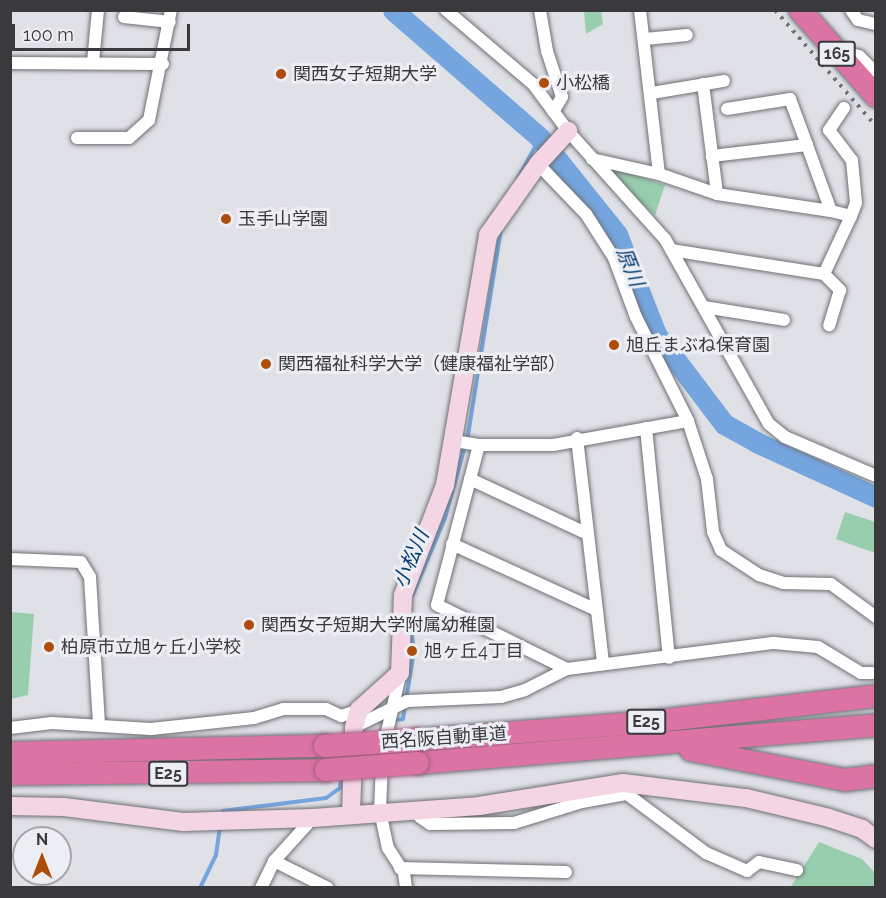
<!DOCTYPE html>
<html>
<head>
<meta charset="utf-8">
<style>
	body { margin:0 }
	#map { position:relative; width:886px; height:898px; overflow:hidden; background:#e0e1e7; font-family:Raleway,"Noto Sans JP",sans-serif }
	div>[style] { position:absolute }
	.green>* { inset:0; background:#98cead }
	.stream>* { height:4px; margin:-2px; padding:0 2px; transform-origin:2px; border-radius:2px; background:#74a5de }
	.river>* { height:21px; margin:-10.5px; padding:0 10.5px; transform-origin:10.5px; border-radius:10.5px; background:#74a5de }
	.roads { filter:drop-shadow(0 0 2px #6f7075) drop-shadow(0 0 2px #6f7075) }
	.street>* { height:12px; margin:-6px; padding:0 6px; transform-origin:6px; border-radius:6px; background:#fff }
	.secondary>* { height:18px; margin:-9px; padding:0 9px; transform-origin:9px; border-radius:9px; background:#f4d5e4 }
	.highway>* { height:22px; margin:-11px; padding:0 11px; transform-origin:11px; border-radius:11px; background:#dc73a5 }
	.rail>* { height:4px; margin-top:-2px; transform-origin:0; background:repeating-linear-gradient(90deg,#717276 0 3px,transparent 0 9px) }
	.bridges { filter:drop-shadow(0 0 2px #a35f81) drop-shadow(0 0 2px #a35f81) }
	.highway-bridge>* { height:22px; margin:-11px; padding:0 11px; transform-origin:11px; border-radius:11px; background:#dc73a5 }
	.dots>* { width:16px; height:16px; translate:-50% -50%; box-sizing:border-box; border:3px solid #edeef4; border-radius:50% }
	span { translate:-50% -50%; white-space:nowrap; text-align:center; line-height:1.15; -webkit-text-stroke:6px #edeef4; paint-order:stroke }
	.shield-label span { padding:2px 4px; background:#edeef4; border:2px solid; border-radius:4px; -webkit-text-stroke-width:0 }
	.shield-label { font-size:16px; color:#3a3a3d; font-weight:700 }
	.poi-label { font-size:18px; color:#3a3a3d }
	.left { translate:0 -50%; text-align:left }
	.street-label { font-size:18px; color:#3a3a3d }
	.water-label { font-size:20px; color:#043a6d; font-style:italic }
	.frame { position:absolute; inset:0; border:12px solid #3a3a3d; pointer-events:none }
	.north { position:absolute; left:12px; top:826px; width:60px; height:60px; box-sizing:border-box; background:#edeef4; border:2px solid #a5a6ab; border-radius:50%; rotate:0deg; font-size:16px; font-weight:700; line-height:24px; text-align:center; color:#3a3a3d }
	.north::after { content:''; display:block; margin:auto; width:21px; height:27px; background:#ae4c0b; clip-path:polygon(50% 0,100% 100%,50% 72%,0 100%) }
	.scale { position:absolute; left:12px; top:24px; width:178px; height:27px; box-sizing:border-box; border:3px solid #3a3a3d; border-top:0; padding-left:8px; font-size:18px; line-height:21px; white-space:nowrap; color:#3a3a3d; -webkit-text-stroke:4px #edeef4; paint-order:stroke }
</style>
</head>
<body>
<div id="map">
	<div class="green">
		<i style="clip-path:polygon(584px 11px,601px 11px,603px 24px,586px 34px)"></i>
		<i style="clip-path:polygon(612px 168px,665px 185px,655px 215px,609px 173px)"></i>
		<i style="clip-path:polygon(845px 512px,875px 522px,875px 553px,836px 539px)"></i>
		<i style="clip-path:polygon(11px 612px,34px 614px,28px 695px,11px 699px)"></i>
		<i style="clip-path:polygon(819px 842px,862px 859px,875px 873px,875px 887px,790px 888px)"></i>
	</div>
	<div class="stream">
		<i style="left:517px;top:180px;width:48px;rotate:-61.3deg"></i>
		<i style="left:413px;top:594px;width:82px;rotate:-67.2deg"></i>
		<i style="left:445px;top:518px;width:86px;rotate:-74.5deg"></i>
		<i style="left:468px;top:435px;width:208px;rotate:-80.9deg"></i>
		<i style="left:377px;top:721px;width:26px;rotate:-4deg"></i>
		<i style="left:403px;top:719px;width:70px;rotate:-80.9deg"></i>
		<i style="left:414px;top:650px;width:26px;rotate:-99deg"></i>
		<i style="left:222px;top:816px;width:5px;rotate:-79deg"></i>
		<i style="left:223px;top:811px;width:104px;rotate:-7.2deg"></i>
		<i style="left:326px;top:798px;width:17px;rotate:-36deg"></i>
		<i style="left:340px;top:788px;width:11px;rotate:-85deg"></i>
		<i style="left:200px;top:888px;width:37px;rotate:-64deg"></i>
		<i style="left:216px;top:855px;width:29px;rotate:-82deg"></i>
	</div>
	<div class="river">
		<i style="left:393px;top:10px;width:195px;rotate:41deg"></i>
		<i style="left:540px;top:138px;width:123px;rotate:51.3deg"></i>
		<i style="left:617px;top:234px;width:107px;rotate:68.7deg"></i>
		<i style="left:656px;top:334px;width:113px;rotate:52.9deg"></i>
		<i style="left:724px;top:424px;width:37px;rotate:29deg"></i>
		<i style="left:756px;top:442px;width:132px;rotate:24.6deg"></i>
	</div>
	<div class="roads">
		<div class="street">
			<i style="left:446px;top:10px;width:114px;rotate:40.4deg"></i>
			<i style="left:533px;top:84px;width:59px;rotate:53.3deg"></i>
			<i style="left:568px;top:131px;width:145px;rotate:48.1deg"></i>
			<i style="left:665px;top:239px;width:212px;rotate:60.7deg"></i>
			<i style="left:769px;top:424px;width:21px;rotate:39deg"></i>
			<i style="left:785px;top:437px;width:99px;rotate:23.2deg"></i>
			<i style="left:540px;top:10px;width:42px;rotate:80.3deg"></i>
			<i style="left:547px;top:51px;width:48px;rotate:71.9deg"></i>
			<i style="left:562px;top:97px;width:17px;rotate:121deg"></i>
			<i style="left:640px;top:10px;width:165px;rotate:83.4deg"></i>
			<i style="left:851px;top:10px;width:12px;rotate:55deg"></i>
			<i style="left:858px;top:20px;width:18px;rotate:13deg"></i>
			<i style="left:124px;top:17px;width:46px;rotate:6.2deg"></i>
			<i style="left:645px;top:39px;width:42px;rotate:-5.4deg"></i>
			<i style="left:840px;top:51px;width:20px;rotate:15deg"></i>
			<i style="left:859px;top:56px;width:24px;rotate:45deg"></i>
			<i style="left:93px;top:62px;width:52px;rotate:-84.5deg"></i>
			<i style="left:10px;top:63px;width:153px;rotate:0.4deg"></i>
			<i style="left:703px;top:84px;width:111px;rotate:82.7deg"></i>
			<i style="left:652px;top:93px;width:73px;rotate:-9.5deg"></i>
			<i style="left:844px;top:108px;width:27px;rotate:124deg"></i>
			<i style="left:829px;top:130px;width:38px;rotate:53deg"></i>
			<i style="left:852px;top:160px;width:43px;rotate:84.7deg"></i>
			<i style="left:856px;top:203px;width:14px;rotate:111deg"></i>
			<i style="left:727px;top:109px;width:64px;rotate:-9deg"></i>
			<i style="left:790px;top:99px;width:49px;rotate:69.7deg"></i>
			<i style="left:77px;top:138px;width:52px"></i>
			<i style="left:129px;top:138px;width:27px;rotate:-42deg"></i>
			<i style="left:149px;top:120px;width:112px;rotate:-78.7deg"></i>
			<i style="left:592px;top:159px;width:69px;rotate:12.6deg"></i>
			<i style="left:659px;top:174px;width:61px;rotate:19deg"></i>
			<i style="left:717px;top:194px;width:115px;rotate:8.5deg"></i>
			<i style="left:538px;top:164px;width:69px;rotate:46.2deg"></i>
			<i style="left:586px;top:214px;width:52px;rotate:57.5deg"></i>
			<i style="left:614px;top:258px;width:63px;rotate:69.6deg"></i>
			<i style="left:636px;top:317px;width:116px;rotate:63.4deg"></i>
			<i style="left:688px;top:421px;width:61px;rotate:71.9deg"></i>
			<i style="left:707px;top:479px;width:53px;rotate:83.5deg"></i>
			<i style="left:713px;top:532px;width:20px;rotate:66deg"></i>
			<i style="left:721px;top:550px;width:45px;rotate:33.3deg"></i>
			<i style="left:759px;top:575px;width:25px;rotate:18deg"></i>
			<i style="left:783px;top:583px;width:48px;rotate:1.2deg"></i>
			<i style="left:831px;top:584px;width:56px;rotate:36.3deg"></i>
			<i style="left:671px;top:250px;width:155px;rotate:8.9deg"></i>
			<i style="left:824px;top:274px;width:64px;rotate:-65deg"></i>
			<i style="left:851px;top:216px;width:21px;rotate:-166deg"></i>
			<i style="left:831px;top:211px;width:70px;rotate:-110deg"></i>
			<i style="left:807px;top:145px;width:96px;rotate:173.4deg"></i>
			<i style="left:824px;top:274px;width:23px;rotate:45deg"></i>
			<i style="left:840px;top:290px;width:37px;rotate:107deg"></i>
			<i style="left:704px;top:307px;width:81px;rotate:9.2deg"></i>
			<i style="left:646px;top:428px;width:231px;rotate:84.3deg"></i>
			<i style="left:577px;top:438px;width:227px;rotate:83.4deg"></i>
			<i style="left:454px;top:441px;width:25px;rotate:9deg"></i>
			<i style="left:479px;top:445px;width:74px"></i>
			<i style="left:553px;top:445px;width:137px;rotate:-10.1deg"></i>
			<i style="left:479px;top:445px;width:165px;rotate:104.7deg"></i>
			<i style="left:437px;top:605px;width:145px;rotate:26.2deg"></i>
			<i style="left:470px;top:479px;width:130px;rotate:25deg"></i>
			<i style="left:452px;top:544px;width:159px;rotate:24.5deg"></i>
			<i style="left:10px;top:559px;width:71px;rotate:2.4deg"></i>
			<i style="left:81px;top:562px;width:17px;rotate:59deg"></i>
			<i style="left:90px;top:577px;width:148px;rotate:86.5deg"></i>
			<i style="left:354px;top:727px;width:59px;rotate:-26.1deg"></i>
			<i style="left:407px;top:701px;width:94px;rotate:-2.4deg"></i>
			<i style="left:501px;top:697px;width:25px;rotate:-16deg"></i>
			<i style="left:525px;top:690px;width:47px;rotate:-26.6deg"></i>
			<i style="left:567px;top:669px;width:209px;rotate:-7.2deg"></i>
			<i style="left:774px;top:643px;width:44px;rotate:5.2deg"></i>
			<i style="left:818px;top:647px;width:50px;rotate:31.2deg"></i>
			<i style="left:861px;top:673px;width:15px"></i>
			<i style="left:10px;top:728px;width:42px;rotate:-6.8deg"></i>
			<i style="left:52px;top:723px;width:99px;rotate:3.5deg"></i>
			<i style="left:151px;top:729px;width:104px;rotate:-6.1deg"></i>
			<i style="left:254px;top:718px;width:30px;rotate:-17deg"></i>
			<i style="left:283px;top:709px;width:43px"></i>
			<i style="left:326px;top:709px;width:17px;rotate:25deg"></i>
			<i style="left:341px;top:716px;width:19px;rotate:-18deg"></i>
			<i style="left:384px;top:745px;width:72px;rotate:-77.1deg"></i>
			<i style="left:382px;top:762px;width:49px;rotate:92.3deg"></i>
			<i style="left:380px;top:811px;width:38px;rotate:78deg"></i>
			<i style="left:388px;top:848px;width:30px;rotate:57deg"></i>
			<i style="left:404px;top:873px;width:15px;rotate:82deg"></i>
			<i style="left:419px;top:808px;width:9px;rotate:84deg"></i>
			<i style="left:420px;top:817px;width:12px;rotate:35deg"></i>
			<i style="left:430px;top:824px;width:84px;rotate:-0.7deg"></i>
			<i style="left:514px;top:823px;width:71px;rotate:-17.2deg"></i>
			<i style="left:582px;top:802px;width:46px;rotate:-10.1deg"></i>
			<i style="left:627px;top:794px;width:99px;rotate:36.8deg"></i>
			<i style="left:706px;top:853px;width:45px;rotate:23.7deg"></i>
			<i style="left:747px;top:871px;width:15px;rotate:-37deg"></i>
			<i style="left:759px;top:862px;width:39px;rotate:12deg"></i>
			<i style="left:274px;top:861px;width:60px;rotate:26.6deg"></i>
			<i style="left:400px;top:868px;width:166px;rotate:1.4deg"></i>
			<i style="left:261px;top:888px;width:30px;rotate:-64deg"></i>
			<i style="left:274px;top:861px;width:58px;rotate:-47.8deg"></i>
		</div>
		<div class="secondary">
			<i style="left:10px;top:806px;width:54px;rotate:1.1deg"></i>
			<i style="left:64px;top:807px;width:120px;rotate:7.2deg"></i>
			<i style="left:183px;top:822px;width:130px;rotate:-1.8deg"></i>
			<i style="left:313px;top:818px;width:166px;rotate:-4.1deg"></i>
			<i style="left:479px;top:806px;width:146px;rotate:-9.1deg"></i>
			<i style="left:623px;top:783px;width:124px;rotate:7deg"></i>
			<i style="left:746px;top:798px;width:85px;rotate:13.5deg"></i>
			<i style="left:829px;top:818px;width:35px;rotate:18deg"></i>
			<i style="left:862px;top:829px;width:17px;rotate:36deg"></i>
			<i style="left:351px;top:814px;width:87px;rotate:-88deg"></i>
			<i style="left:354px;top:727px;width:18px;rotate:-74deg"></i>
			<i style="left:359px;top:710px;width:55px;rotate:-42.1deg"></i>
			<i style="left:400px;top:673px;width:78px;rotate:-87.8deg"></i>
			<i style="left:403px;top:595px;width:118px;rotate:-69.1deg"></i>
			<i style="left:445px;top:485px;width:254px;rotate:-80.2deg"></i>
			<i style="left:488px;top:235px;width:87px;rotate:-54.8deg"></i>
			<i style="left:538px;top:164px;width:45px;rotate:-47.7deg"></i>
		</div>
		<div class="highway">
			<i style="left:800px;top:10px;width:115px;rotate:48.5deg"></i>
			<i style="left:417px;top:740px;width:233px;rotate:-4.4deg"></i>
			<i style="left:649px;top:722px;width:228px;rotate:-6.5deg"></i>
			<i style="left:691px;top:750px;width:157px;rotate:11deg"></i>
			<i style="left:845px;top:780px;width:31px;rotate:-7deg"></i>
			<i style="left:10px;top:753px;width:315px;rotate:-1.3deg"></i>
			<i style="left:418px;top:763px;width:460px;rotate:-4.7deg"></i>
			<i style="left:10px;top:774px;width:316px;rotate:-0.7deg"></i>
		</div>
	</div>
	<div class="rail">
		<i style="left:775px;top:10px;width:154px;rotate:49deg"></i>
	</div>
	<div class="bridges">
		<div class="highway-bridge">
			<i style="left:325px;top:746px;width:92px;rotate:-3.7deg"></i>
			<i style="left:326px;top:770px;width:92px;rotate:-4.4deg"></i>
		</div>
	</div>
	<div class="dots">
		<i style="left:281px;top:74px;background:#ae4c0b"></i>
		<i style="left:544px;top:83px;background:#ae4c0b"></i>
		<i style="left:226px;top:219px;background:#ae4c0b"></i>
		<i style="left:614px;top:345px;background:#ae4c0b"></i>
		<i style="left:266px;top:364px;background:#ae4c0b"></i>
		<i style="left:249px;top:625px;background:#ae4c0b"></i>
		<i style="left:49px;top:647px;background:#ae4c0b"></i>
		<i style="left:412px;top:651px;background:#ae4c0b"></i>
	</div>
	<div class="shield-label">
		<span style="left:837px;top:54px">165</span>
		<span style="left:646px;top:722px">E25</span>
		<span style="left:168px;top:774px">E25</span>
	</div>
	<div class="poi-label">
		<span class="left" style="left:293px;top:74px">関西女子短期大学</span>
		<span class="left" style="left:556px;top:83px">小松橋</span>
		<span class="left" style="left:238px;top:219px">玉手山学園</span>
		<span class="left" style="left:626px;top:345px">旭丘まぶね保育園</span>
		<span class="left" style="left:278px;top:364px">関西福祉科学大学（健康福祉学部）</span>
		<span class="left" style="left:261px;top:625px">関西女子短期大学附属幼稚園</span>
		<span class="left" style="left:61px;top:647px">柏原市立旭ヶ丘小学校</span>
		<span class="left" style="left:424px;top:651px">旭ヶ丘4丁目</span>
	</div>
	<div class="street-label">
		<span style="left:444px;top:738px;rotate:-4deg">西名阪自動車道</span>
	</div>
	<div class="water-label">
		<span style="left:630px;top:267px;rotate:68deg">原川</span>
		<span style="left:411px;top:559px;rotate:-67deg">小松川</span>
	</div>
	<div class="frame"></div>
	<div class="north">N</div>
	<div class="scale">100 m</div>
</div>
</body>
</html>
